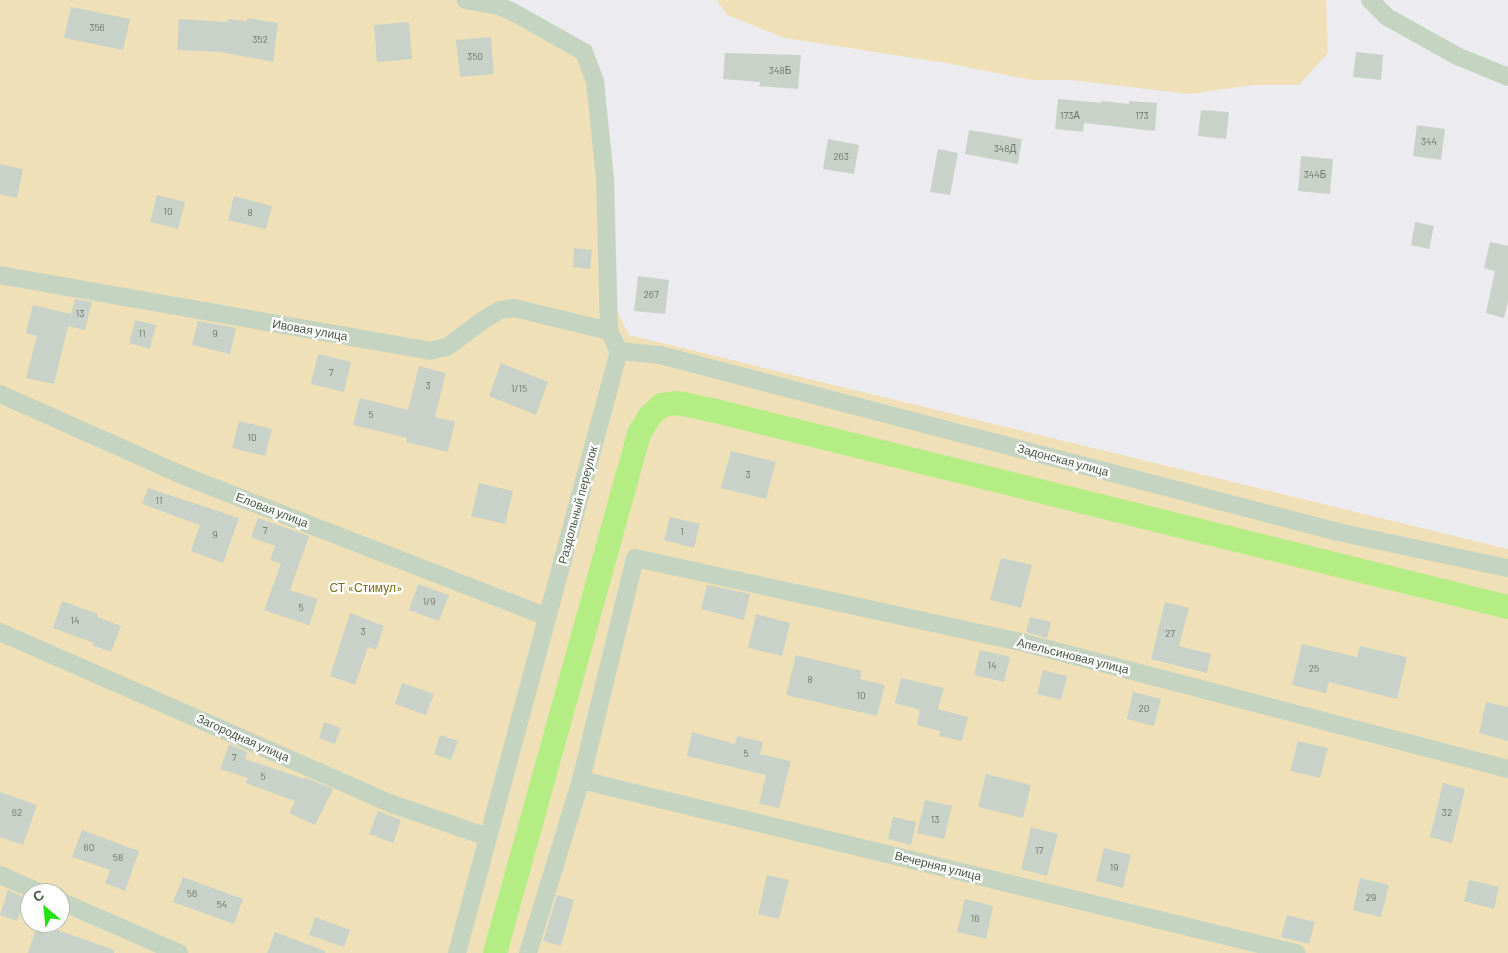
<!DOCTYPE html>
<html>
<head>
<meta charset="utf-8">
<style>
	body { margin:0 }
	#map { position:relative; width:1508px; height:953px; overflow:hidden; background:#ecebef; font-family:Barlow,sans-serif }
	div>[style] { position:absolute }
	.green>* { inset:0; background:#efe0b7 }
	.canal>* { height:24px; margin:-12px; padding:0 12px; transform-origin:12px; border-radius:12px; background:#b3ed83 }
	.building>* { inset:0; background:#c9d2c8 }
	.minor>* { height:18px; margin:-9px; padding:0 9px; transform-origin:9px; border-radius:9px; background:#c5d4c1 }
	span { translate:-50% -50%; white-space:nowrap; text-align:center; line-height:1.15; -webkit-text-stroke:4.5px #fff; paint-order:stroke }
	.number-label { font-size:10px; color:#687765 }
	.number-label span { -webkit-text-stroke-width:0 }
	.street-label { font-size:12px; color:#485944 }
	.park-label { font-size:12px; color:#7b6b14 }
	.north { position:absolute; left:20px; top:883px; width:50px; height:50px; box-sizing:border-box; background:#fff; border:1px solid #b6bdb4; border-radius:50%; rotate:332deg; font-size:14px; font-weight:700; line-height:20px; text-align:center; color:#485944 }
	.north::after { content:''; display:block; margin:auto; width:18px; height:22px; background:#27e014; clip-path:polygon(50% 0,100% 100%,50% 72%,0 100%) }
</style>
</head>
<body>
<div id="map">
	<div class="green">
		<i style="clip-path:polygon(evenodd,0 0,455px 0,547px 28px,588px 61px,616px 309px,629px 335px,1508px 549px,1508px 953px,0 953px,0 0,30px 893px,60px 893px,60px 923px,30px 923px,30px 893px)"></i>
		<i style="clip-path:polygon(717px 0,1326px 0,1328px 53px,1299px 85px,1253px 85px,1189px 94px,1071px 80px,1031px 80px,946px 63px,785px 38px,727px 15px)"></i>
	</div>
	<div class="canal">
		<i style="left:495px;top:953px;width:539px;rotate:-74.49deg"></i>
		<i style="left:639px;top:434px;width:21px;rotate:-59deg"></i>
		<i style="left:650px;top:416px;width:16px;rotate:-43deg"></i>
		<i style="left:662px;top:405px;width:16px;rotate:-7deg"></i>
		<i style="left:678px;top:403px;width:35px;rotate:12deg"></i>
		<i style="left:712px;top:410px;width:820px;rotate:13.9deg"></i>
	</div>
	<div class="building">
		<i style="clip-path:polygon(71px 7px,130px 19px,123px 50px,64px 38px)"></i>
		<i style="clip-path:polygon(247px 18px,278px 23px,273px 62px,221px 52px,177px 50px,179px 19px,228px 22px,228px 19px,247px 21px)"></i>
		<i style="clip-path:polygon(409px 22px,412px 59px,377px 62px,374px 25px)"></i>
		<i style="clip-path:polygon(491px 37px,494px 74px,460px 77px,456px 40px)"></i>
		<i style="clip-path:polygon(1356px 52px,1383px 55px,1381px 80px,1353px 77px)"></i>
		<i style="clip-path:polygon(725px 53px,801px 55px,798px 89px,759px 86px,760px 82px,723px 79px)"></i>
		<i style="clip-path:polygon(1058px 99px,1102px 103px,1102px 101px,1129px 104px,1129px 101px,1157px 103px,1155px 131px,1084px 123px,1083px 132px,1055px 129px)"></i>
		<i style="clip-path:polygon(1201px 110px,1229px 112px,1226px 139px,1198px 136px)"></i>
		<i style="clip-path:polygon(1417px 125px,1445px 129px,1441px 160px,1413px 156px)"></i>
		<i style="clip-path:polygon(969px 130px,1022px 139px,1018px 164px,965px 154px)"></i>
		<i style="clip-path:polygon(828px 139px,859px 145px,854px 174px,823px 169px)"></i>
		<i style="clip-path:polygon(938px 149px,958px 153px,950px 195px,930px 192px)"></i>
		<i style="clip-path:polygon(1301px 156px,1333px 159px,1330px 194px,1298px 191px)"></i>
		<i style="clip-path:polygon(0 164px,23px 169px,17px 198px,0 194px)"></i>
		<i style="clip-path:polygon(157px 195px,185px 202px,178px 229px,150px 222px)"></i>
		<i style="clip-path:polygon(234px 196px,272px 206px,266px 229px,228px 220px)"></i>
		<i style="clip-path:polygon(1415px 222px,1434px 226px,1429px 249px,1411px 245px)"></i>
		<i style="clip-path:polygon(1490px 242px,1508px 246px,1508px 301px,1504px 318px,1486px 313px,1495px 271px,1484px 268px)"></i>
		<i style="clip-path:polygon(574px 248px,592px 250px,590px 269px,573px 267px)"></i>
		<i style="clip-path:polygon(638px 276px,669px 280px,665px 314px,634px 311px)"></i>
		<i style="clip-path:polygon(75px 299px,92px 302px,85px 330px,68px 326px)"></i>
		<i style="clip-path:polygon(33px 305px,71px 314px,54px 384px,26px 378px,37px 336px,26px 333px)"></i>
		<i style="clip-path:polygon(135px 320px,156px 325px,150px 349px,129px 343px)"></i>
		<i style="clip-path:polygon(198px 321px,236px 328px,230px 354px,192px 345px)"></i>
		<i style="clip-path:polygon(318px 354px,351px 362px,344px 392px,311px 384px)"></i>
		<i style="clip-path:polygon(501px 363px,548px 382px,536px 415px,489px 396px)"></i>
		<i style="clip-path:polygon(419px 366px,446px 373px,435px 417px,455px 422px,448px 452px,406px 442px,407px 438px,353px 425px,360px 398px,408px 410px)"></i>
		<i style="clip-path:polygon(239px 421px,272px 429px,265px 456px,232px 448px)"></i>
		<i style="clip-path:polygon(731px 451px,776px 462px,766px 499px,721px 488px)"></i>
		<i style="clip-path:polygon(479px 483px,513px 491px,505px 524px,471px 516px)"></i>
		<i style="clip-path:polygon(148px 488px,239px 518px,223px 563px,191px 551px,200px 525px,142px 504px)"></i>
		<i style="clip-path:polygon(670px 517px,700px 524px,694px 548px,664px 540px)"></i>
		<i style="clip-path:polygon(258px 518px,309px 536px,290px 590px,318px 599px,309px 625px,264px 610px,281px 564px,270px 560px,275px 546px,251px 537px)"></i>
		<i style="clip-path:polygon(1001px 558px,1032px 565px,1021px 608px,990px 600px)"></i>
		<i style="clip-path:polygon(418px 584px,449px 595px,439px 621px,409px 610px)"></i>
		<i style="clip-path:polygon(707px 585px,750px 594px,744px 620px,701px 609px)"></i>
		<i style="clip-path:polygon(62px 601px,98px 614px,97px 617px,121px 626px,111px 652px,92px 645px,94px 643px,53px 628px)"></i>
		<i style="clip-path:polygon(1165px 602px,1189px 608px,1179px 646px,1211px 654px,1207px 673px,1151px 659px)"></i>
		<i style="clip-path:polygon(350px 613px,384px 626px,376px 650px,368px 647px,355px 685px,330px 676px)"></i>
		<i style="clip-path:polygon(756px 614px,790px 623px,782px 656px,748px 648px)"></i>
		<i style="clip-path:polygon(1030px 617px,1051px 622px,1047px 638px,1026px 632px)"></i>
		<i style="clip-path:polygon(1302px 644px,1357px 657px,1360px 646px,1407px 657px,1397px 699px,1329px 682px,1326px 693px,1292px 685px)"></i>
		<i style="clip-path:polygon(980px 650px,1010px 657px,1004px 682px,974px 675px)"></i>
		<i style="clip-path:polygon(796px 655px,862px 671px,860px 679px,885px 685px,877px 716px,786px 695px)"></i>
		<i style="clip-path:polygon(1043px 670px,1067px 676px,1061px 700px,1037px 694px)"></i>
		<i style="clip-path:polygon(901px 678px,944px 688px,938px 709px,968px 717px,962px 741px,939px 736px,940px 731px,917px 725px,920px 710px,895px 703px)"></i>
		<i style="clip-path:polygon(402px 683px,434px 694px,426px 715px,395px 704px)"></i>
		<i style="clip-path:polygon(1133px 692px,1161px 699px,1154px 726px,1127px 719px)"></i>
		<i style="clip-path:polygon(1486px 702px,1508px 707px,1508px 741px,1479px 733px)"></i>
		<i style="clip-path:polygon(324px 722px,341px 728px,335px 744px,319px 738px)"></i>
		<i style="clip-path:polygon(692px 732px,735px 744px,737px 736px,763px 742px,760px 754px,791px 761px,779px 808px,759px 804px,766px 775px,687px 756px)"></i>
		<i style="clip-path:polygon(440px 735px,458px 741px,451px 760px,434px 754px)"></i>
		<i style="clip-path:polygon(1298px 741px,1328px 748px,1320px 778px,1290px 771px)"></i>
		<i style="clip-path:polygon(229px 744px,247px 752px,245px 759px,305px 779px,306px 778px,333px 789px,315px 825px,289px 813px,295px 801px,246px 783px,248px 778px,220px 769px)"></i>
		<i style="clip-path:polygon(986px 774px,1031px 785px,1023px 818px,978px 807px)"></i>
		<i style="clip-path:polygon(1443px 783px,1465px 789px,1452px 843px,1430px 837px)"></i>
		<i style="clip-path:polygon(0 792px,37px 805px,23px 845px,0 837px)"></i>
		<i style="clip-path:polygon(925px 800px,952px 806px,944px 839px,917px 833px)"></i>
		<i style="clip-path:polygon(378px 811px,401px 820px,393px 843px,369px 834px)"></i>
		<i style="clip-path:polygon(893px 817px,916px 822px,911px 845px,888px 839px)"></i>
		<i style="clip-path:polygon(1031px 827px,1058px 834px,1047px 876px,1021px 869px)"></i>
		<i style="clip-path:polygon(82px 830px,139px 851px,125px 891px,105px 883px,110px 870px,72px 857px)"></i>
		<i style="clip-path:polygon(1104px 848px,1131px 855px,1123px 888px,1096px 881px)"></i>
		<i style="clip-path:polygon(767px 875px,789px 880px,779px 919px,758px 914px)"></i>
		<i style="clip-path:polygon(183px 877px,243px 899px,234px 924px,173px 902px)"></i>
		<i style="clip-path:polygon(1360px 878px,1389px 885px,1381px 917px,1353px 910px)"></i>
		<i style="clip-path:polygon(1469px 880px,1499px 887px,1494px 909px,1464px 901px)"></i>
		<i style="clip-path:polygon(8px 890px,25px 898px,17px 921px,0 915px)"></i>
		<i style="clip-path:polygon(557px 895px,574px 900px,561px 946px,543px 941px)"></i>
		<i style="clip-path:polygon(965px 899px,993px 906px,986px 939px,957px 932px)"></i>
		<i style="clip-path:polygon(1287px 915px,1315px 922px,1309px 944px,1281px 937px)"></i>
		<i style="clip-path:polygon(315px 917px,350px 930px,344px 947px,309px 935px)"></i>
		<i style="clip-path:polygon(38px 923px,114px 950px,114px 953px,28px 953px)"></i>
		<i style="clip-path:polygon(275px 932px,325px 951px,325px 953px,267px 953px)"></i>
	</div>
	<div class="minor">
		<i style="left:1370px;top:0;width:24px;rotate:45deg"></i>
		<i style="left:1387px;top:17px;width:80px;rotate:29.1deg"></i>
		<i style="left:1457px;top:56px;width:55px;rotate:22.4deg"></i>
		<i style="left:0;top:275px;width:436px;rotate:10deg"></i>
		<i style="left:429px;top:351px;width:18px;rotate:-13deg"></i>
		<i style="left:447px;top:347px;width:47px;rotate:-36.4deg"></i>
		<i style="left:485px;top:319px;width:17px;rotate:-31deg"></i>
		<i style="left:500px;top:310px;width:14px;rotate:-8deg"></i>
		<i style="left:514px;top:308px;width:98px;rotate:13.6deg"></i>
		<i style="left:619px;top:351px;width:41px;rotate:5.6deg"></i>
		<i style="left:660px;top:355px;width:701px;rotate:14.63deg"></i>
		<i style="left:1338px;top:532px;width:174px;rotate:12deg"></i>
		<i style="left:0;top:394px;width:201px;rotate:24deg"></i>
		<i style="left:184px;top:476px;width:390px;rotate:21.2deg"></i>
		<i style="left:0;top:632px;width:431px;rotate:23.7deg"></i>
		<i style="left:395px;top:805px;width:98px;rotate:19deg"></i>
		<i style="left:581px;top:780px;width:736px;rotate:13.6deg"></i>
		<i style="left:0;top:875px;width:45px;rotate:23.7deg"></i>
		<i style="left:60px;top:901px;width:130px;rotate:23.6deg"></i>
		<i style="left:457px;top:953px;width:623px;rotate:-74.94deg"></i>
		<i style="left:619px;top:351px;width:22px;rotate:-117deg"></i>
		<i style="left:609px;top:331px;width:153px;rotate:-91.5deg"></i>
		<i style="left:605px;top:178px;width:98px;rotate:-95.9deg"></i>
		<i style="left:595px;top:81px;width:31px;rotate:-111deg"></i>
		<i style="left:584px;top:52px;width:81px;rotate:-150.6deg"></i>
		<i style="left:513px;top:12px;width:15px;rotate:-157deg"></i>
		<i style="left:499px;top:6px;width:34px;rotate:-170deg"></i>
		<i style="left:528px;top:953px;width:181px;rotate:-73deg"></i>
		<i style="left:581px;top:780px;width:228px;rotate:-76.3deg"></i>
		<i style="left:635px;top:558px;width:395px;rotate:12.3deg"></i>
		<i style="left:1021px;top:642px;width:503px;rotate:14.62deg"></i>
	</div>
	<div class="number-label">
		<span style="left:97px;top:28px">356</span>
		<span style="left:260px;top:40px">352</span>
		<span style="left:475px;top:57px">350</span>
		<span style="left:780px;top:71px">348Б</span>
		<span style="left:1070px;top:116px">173А</span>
		<span style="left:1142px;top:116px">173</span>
		<span style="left:1429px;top:142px">344</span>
		<span style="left:1005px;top:149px">348Д</span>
		<span style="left:841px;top:157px">263</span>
		<span style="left:1315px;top:175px">344Б</span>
		<span style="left:168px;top:212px">10</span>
		<span style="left:250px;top:213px">8</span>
		<span style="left:651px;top:295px">267</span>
		<span style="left:80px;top:314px">13</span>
		<span style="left:142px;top:334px">11</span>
		<span style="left:215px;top:334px">9</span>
		<span style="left:331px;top:373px">7</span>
		<span style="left:428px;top:386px">3</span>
		<span style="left:519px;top:389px">1/15</span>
		<span style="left:371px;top:415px">5</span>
		<span style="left:252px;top:438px">10</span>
		<span style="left:748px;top:475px">3</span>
		<span style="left:159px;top:501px">11</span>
		<span style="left:265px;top:531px">7</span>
		<span style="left:682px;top:532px">1</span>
		<span style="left:215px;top:535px">9</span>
		<span style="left:429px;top:602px">1/9</span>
		<span style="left:301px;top:608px">5</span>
		<span style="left:75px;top:621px">14</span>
		<span style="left:363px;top:632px">3</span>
		<span style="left:1170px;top:634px">27</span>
		<span style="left:992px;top:666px">14</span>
		<span style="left:1314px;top:669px">25</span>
		<span style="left:810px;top:680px">8</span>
		<span style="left:861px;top:696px">10</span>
		<span style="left:1144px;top:709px">20</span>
		<span style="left:746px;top:754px">5</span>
		<span style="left:234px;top:758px">7</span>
		<span style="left:263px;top:777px">5</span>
		<span style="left:17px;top:813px">62</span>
		<span style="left:1447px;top:813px">32</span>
		<span style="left:935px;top:820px">13</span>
		<span style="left:89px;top:848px">60</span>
		<span style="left:1039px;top:851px">17</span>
		<span style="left:118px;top:858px">58</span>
		<span style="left:1114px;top:868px">19</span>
		<span style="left:192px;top:894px">56</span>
		<span style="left:1371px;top:898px">29</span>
		<span style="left:222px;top:905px">54</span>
		<span style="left:975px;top:919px">16</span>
	</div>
	<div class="street-label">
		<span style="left:310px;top:330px;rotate:10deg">Ивовая улица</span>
		<span style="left:1063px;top:460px;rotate:15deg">Задонская улица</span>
		<span style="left:578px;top:505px;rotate:-75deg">Раздольный переулок</span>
		<span style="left:272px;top:510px;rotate:21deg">Еловая улица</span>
		<span style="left:1073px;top:656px;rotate:14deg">Апельсиновая улица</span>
		<span style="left:243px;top:738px;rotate:24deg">Загородная улица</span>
		<span style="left:938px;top:866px;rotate:14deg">Вечерняя улица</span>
	</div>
	<div class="park-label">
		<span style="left:366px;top:588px">СТ «Стимул»</span>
	</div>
	<div class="north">С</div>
</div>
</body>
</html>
